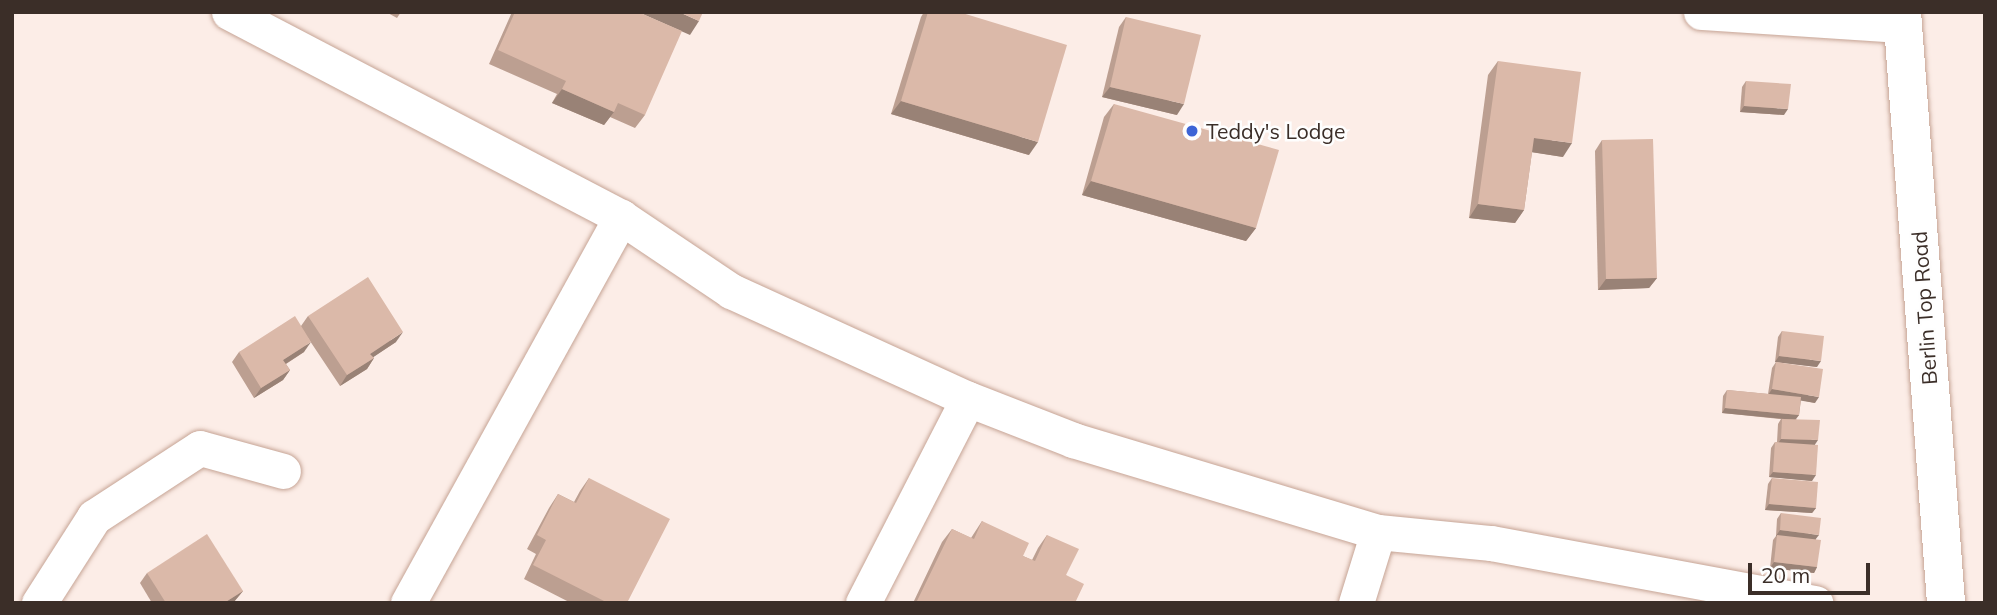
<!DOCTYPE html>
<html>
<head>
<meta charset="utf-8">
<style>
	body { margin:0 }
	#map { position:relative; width:1997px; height:615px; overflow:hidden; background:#fcede7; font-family:Mulish,sans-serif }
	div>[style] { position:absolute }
	.roads { filter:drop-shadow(0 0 2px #c6a495) drop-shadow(0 0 2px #c6a495) }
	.street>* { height:35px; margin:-17.5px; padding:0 17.5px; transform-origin:17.5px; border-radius:17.5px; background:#fff }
	.secondary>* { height:38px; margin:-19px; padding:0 19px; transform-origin:19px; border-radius:19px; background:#fff }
	.wall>* { inset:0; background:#bc9f91 }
	.shaded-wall>* { inset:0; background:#998276 }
	.building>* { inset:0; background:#dbb9a9 }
	.dots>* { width:19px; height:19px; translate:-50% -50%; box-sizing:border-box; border:4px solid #fefefe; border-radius:50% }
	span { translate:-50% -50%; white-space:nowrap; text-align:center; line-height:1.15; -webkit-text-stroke:5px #fefefe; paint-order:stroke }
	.poi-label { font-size:21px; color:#3b2e28 }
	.left { translate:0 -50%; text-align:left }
	.street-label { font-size:21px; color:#3b2e28 }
	.frame { position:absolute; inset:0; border:14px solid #3b2e28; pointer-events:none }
	.scale { position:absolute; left:1748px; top:563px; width:122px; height:32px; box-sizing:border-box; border:4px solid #3b2e28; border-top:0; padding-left:9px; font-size:21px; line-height:24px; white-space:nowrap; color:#3b2e28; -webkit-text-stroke:5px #fefefe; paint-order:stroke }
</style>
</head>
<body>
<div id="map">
	<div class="roads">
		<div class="street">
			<i style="left:229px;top:12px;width:442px;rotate:27.6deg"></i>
			<i style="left:621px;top:217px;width:133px;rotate:33.9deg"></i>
			<i style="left:731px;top:291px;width:260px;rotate:24.5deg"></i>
			<i style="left:968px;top:399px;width:113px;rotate:21.3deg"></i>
			<i style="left:1073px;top:440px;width:319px;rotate:16.8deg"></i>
			<i style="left:1378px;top:532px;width:114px;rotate:5.6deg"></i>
			<i style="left:1491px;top:543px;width:330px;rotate:10.5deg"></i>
			<i style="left:1701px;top:12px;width:202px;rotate:3.7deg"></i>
			<i style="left:39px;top:603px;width:102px;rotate:-57.4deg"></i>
			<i style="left:94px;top:517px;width:126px;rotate:-33.1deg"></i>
			<i style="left:200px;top:448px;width:86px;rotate:15.5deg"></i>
			<i style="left:408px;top:603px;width:441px;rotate:-61.1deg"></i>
			<i style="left:863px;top:603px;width:229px;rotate:-62.8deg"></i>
			<i style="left:1356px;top:603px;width:74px;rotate:-72.8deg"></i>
		</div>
		<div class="secondary">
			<i style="left:1902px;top:12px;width:593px;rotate:85.74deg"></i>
		</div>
	</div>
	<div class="wall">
		<i style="clip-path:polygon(386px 12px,401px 12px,397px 18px)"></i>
		<i style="clip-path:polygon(512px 12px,638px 12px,645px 115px,635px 128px,610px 117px,604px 125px,552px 103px,557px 94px,489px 64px)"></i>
		<i style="clip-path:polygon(924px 12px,959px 12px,1029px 155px,891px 114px,921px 17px)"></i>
		<i style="clip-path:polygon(1126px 17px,1177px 115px,1102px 97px,1119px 27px)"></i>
		<i style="clip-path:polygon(1498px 61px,1563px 157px,1532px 152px,1524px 210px,1515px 223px,1469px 218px,1488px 75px)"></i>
		<i style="clip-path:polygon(1746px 81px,1784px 115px,1740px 112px,1742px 87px)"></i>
		<i style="clip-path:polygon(1114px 104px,1256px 228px,1246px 241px,1082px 195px,1104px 117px)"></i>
		<i style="clip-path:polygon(1602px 140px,1657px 278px,1649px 288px,1598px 290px,1595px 151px)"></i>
		<i style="clip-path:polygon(308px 316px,396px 342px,373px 357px,374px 358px,367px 369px,340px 386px,308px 338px,304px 352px,286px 364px,290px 370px,283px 380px,254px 398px,232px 362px,239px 352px,301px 326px)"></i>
		<i style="clip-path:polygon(1782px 331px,1817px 367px,1775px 362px,1778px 337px)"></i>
		<i style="clip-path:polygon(1776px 362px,1815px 403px,1801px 400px,1799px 415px,1796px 419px,1815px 444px,1812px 481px,1769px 477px,1771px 448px,1775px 442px,1777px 442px,1778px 424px,1781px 419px,1722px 413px,1723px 396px,1727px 390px,1768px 394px,1772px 368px)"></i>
		<i style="clip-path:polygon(589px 478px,627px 603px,571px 603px,524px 579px,536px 554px,527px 549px,549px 508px,558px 494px,574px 502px,580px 491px)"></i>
		<i style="clip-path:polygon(1772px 478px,1816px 508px,1812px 513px,1765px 510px,1768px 484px)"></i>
		<i style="clip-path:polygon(1781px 513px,1816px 539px,1817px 567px,1814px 573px,1770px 568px,1773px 540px,1776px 536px,1777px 519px)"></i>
		<i style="clip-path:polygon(982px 521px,1023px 556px,1032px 560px,1038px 548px,1047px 535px,1066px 575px,1075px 603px,913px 603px,942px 542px,952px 529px,971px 538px)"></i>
		<i style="clip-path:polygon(147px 573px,243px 591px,233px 603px,152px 603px,140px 583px)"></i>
	</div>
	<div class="shaded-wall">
		<i style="clip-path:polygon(638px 12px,679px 12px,699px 21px,690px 35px)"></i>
		<i style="clip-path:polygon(1110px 87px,1184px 104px,1177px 115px,1102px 97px)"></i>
		<i style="clip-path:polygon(562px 89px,614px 112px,604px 125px,552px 103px)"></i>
		<i style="clip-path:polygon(901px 101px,1038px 142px,1029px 155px,891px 114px)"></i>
		<i style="clip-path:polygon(1744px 106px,1788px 109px,1784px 115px,1740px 112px)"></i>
		<i style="clip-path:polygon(1534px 138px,1572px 143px,1563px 157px,1524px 151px)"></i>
		<i style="clip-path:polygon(1091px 181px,1256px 228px,1246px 241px,1082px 195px)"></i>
		<i style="clip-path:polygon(1478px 204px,1524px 210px,1515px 223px,1469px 218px)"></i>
		<i style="clip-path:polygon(1657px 278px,1649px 288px,1598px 290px,1606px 279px)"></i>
		<i style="clip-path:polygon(403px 332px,396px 342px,363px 364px,370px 354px)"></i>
		<i style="clip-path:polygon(311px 342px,304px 352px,276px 370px,283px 360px)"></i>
		<i style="clip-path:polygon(1779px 356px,1821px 361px,1817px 367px,1775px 362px)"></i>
		<i style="clip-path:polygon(374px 358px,367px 369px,340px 386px,347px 375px)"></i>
		<i style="clip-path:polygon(290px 370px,283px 380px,254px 398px,261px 388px)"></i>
		<i style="clip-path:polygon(1772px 389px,1819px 397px,1815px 403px,1768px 395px)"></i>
		<i style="clip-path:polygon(1725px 408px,1799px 415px,1795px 420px,1722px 413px)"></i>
		<i style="clip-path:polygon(1781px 439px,1818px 440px,1814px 446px,1777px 445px)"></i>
		<i style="clip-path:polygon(1773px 472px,1816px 475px,1812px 481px,1769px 477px)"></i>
		<i style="clip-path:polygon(1769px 504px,1816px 508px,1812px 513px,1765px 510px)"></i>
		<i style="clip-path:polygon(1780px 530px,1819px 535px,1815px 540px,1776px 536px)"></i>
		<i style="clip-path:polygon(1774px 562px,1817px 567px,1814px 573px,1770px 568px)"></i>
		<i style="clip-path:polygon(243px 591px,233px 603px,224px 603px)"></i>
	</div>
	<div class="building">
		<i style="clip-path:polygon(515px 12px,638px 12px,682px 31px,645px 115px,618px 103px,614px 112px,562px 89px,566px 81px,498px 50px)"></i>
		<i style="clip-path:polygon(679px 12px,703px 12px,699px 21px)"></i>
		<i style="clip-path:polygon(928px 12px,959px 12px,1067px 45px,1038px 142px,901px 101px)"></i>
		<i style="clip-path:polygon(1126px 17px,1201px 35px,1184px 104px,1110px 87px)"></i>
		<i style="clip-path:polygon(1498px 61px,1581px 72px,1572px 143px,1534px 138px,1524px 210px,1478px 204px)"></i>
		<i style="clip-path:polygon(1746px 81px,1791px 84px,1788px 109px,1744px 106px)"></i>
		<i style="clip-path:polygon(1114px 104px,1279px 150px,1256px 228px,1091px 181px)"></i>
		<i style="clip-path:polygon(1653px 139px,1657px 278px,1606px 279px,1602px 140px)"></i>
		<i style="clip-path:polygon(368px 277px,403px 332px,370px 354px,374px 358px,347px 375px,308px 316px)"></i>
		<i style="clip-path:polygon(295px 316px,311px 342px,283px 360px,290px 370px,261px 388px,239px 352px)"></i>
		<i style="clip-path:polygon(1782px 331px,1824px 336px,1821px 361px,1779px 356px)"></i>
		<i style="clip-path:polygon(1776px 362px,1823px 369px,1819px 397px,1772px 389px)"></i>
		<i style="clip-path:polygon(1727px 390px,1801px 397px,1799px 415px,1725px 408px)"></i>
		<i style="clip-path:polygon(1782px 419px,1820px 420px,1818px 440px,1781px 439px)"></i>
		<i style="clip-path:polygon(1775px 442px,1818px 445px,1816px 475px,1773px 472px)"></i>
		<i style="clip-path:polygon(589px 478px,670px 519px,627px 603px,608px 603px,533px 565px,546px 540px,537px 535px,558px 494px,576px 503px)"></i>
		<i style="clip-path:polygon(1772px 478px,1818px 482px,1816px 508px,1769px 504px)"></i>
		<i style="clip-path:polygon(1781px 513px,1821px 518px,1819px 535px,1780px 530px)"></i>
		<i style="clip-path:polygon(982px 521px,1029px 543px,1023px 556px,1035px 561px,1047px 535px,1079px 549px,1066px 575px,1084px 584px,1075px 603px,916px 603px,952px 529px,974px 539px)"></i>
		<i style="clip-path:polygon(207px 534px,243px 591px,224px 603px,166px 603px,147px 573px)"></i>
		<i style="clip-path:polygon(1777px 535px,1821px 540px,1817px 567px,1774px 562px)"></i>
	</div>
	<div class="dots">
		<i style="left:1192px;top:131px;background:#3d64d6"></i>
	</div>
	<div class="poi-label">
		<span class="left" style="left:1206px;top:131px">Teddy's Lodge</span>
	</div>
	<div class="street-label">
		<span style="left:1924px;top:308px;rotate:-94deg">Berlin Top Road</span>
	</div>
	<div class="frame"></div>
	<div class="scale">20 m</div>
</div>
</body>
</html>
